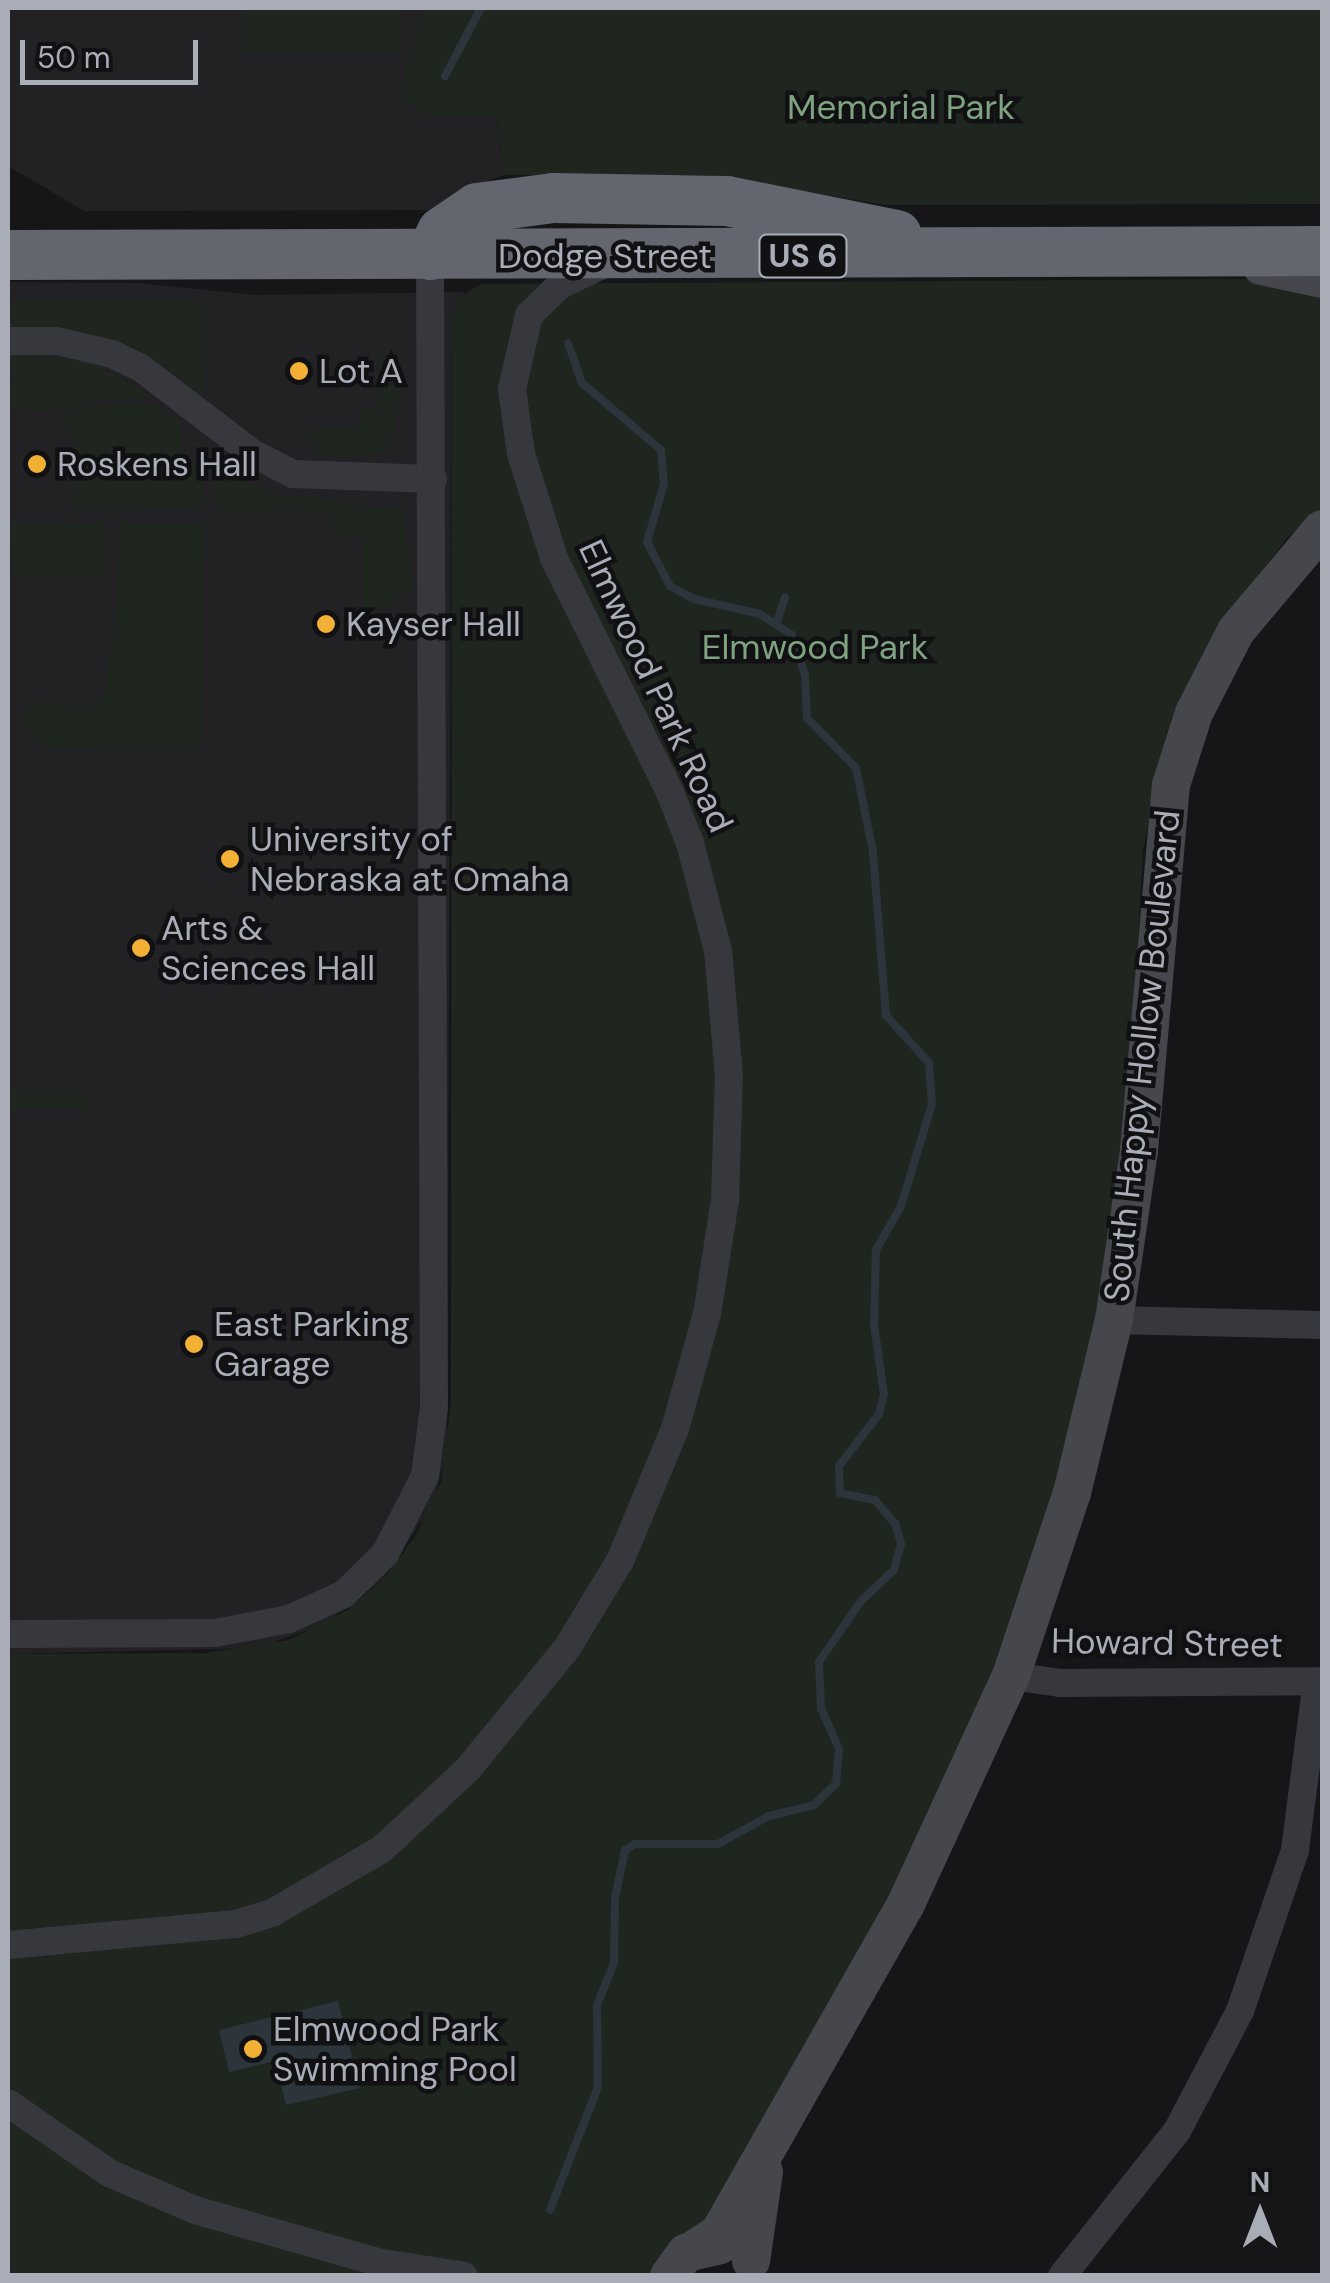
<!DOCTYPE html>
<html>
<head>
<meta charset="utf-8">
<style>
	body { margin:0 }
	#map { position:relative; width:1330px; height:2283px; overflow:hidden; background:#161618; font-family:"DM Sans",sans-serif }
	div>[style] { position:absolute }
	.built>* { inset:0; background:#222225 }
	.green>* { inset:0; background:#1e261f }
	.water>* { inset:0; background:#2c353c }
	.stream>* { height:8px; margin:-4px; padding:0 4px; transform-origin:4px; border-radius:4px; background:#2c353c }
	.street>* { height:28px; margin:-14px; padding:0 14px; transform-origin:14px; border-radius:14px; background:#37383d }
	.secondary>* { height:38px; margin:-19px; padding:0 19px; transform-origin:19px; border-radius:19px; background:#45474d }
	.highway>* { height:50px; margin:-25px; padding:0 25px; transform-origin:25px; border-radius:25px; background:#63666e }
	.dots>* { width:28px; height:28px; translate:-50% -50%; box-sizing:border-box; border:5px solid #111113; border-radius:50% }
	span { translate:-50% -50%; white-space:nowrap; text-align:center; line-height:1.15; -webkit-text-stroke:9px #111113; paint-order:stroke }
	.shield-label span { padding:2px 8px; background:#111113; border:2px solid; border-radius:8px; -webkit-text-stroke-width:0 }
	.shield-label { font-size:32px; color:#a8adb8; font-weight:700 }
	.park-label { font-size:35px; color:#7fa381 }
	.street-label { font-size:35px; color:#a8adb8 }
	.poi-label { font-size:35px; color:#a8adb8 }
	.left { translate:0 -50%; text-align:left }
	.frame { position:absolute; inset:0; border:10px solid #a8adb8; pointer-events:none }
	.north { position:absolute; left:1210px; top:2163px; width:100px; height:100px; -webkit-text-stroke:8px #111113; paint-order:stroke; rotate:0deg; font-size:28px; font-weight:700; line-height:40px; text-align:center; color:#a8adb8 }
	.north::after { content:''; display:block; margin:auto; width:35px; height:45px; background:#a8adb8; clip-path:polygon(50% 0,100% 100%,50% 72%,0 100%) }
	.scale { position:absolute; left:20px; top:40px; width:178px; height:45px; box-sizing:border-box; border:5px solid #a8adb8; border-top:0; padding-left:12px; font-size:30px; line-height:35px; white-space:nowrap; color:#a8adb8; -webkit-text-stroke:8px #111113; paint-order:stroke }
</style>
</head>
<body>
<div id="map">
	<div class="built">
		<i style="clip-path:polygon(8px 8px,479px 8px,505px 175px,458px 191px,430px 210px,84px 211px,8px 166px)"></i>
		<i style="clip-path:polygon(8px 282px,137px 283px,256px 295px,464px 292px,452px 315px,447px 1451px,433px 1504px,383px 1579px,324px 1624px,258px 1648px,8px 1654px)"></i>
	</div>
	<div class="green">
		<i style="clip-path:polygon(243px 8px,401px 8px,401px 51px,242px 51px)"></i>
		<i style="clip-path:polygon(424px 8px,1322px 8px,1322px 204px,884px 205px,712px 175px,505px 175px,496px 117px,430px 116px,403px 99px,403px 79px)"></i>
		<i style="clip-path:polygon(1259px 279px,1322px 291px,1322px 508px,1287px 538px,1225px 619px,1156px 781px,1143px 851px,1131px 1064px,1104px 1295px,1029px 1589px,943px 1798px,729px 2193px,657px 2275px,8px 2275px,8px 1654px,207px 1653px,289px 1640px,347px 1610px,383px 1579px,415px 1537px,441px 1482px,451px 1402px,452px 315px,461px 296px,481px 284px)"></i>
		<i style="clip-path:polygon(8px 302px,205px 302px,204px 398px,164px 365px,113px 340px,58px 327px,8px 327px)"></i>
		<i style="clip-path:polygon(397px 353px,397px 413px,389px 448px,367px 457px,318px 456px,314px 440px,293px 431px,360px 429px,359px 410px,379px 410px,378px 354px)"></i>
		<i style="clip-path:polygon(8px 354px,85px 359px,155px 397px,106px 399px,45px 412px,8px 407px,8px 384px,18px 378px,8px 367px)"></i>
		<i style="clip-path:polygon(155px 404px,180px 421px,183px 448px,203px 480px,204px 502px,197px 508px,71px 509px,77px 446px,60px 416px,107px 404px)"></i>
		<i style="clip-path:polygon(192px 438px,239px 479px,270px 493px,396px 510px,403px 518px,413px 591px,396px 594px,392px 608px,363px 608px,364px 536px,337px 536px,332px 509px,215px 510px,214px 476px)"></i>
		<i style="clip-path:polygon(104px 524px,104px 576px,15px 576px,8px 525px)"></i>
		<i style="clip-path:polygon(120px 524px,204px 524px,202px 749px,49px 748px,33px 738px,22px 716px,29px 712px,26px 701px,86px 708px,104px 699px,116px 623px)"></i>
		<i style="clip-path:polygon(8px 1091px,82px 1091px,94px 1110px,8px 1110px)"></i>
	</div>
	<div class="water">
		<i style="clip-path:polygon(338px 2001px,360px 2088px,286px 2105px,275px 2061px,229px 2072px,219px 2030px)"></i>
	</div>
	<div class="stream">
		<i style="left:445px;top:76px;width:77px;rotate:-62.1deg"></i>
		<i style="left:777px;top:622px;width:26px;rotate:-72deg"></i>
		<i style="left:550px;top:2210px;width:132px;rotate:-68.7deg"></i>
		<i style="left:598px;top:2087px;width:82px;rotate:-90.7deg"></i>
		<i style="left:597px;top:2005px;width:45px;rotate:-68deg"></i>
		<i style="left:614px;top:1963px;width:65px;rotate:-89.1deg"></i>
		<i style="left:615px;top:1898px;width:49px;rotate:-78.2deg"></i>
		<i style="left:625px;top:1850px;width:12px;rotate:-31deg"></i>
		<i style="left:635px;top:1844px;width:83px"></i>
		<i style="left:718px;top:1844px;width:58px;rotate:-28.8deg"></i>
		<i style="left:769px;top:1816px;width:46px;rotate:-13.7deg"></i>
		<i style="left:814px;top:1805px;width:30px;rotate:-44deg"></i>
		<i style="left:836px;top:1784px;width:35px;rotate:-85deg"></i>
		<i style="left:839px;top:1749px;width:45px;rotate:-113.7deg"></i>
		<i style="left:821px;top:1708px;width:46px;rotate:-92.5deg"></i>
		<i style="left:819px;top:1662px;width:74px;rotate:-55.5deg"></i>
		<i style="left:861px;top:1601px;width:45px;rotate:-43.2deg"></i>
		<i style="left:894px;top:1570px;width:27px;rotate:-75deg"></i>
		<i style="left:901px;top:1544px;width:20px;rotate:-105deg"></i>
		<i style="left:896px;top:1525px;width:33px;rotate:-130deg"></i>
		<i style="left:875px;top:1500px;width:36px;rotate:-169deg"></i>
		<i style="left:840px;top:1493px;width:27px;rotate:-92deg"></i>
		<i style="left:839px;top:1466px;width:66px;rotate:-52.4deg"></i>
		<i style="left:879px;top:1414px;width:21px;rotate:-76deg"></i>
		<i style="left:884px;top:1394px;width:71px;rotate:-98.1deg"></i>
		<i style="left:874px;top:1324px;width:74px;rotate:-88.5deg"></i>
		<i style="left:876px;top:1250px;width:51px;rotate:-60.4deg"></i>
		<i style="left:901px;top:1206px;width:107px;rotate:-73.1deg"></i>
		<i style="left:932px;top:1104px;width:41px;rotate:-94.2deg"></i>
		<i style="left:929px;top:1063px;width:64px;rotate:-131.9deg"></i>
		<i style="left:886px;top:1015px;width:164px;rotate:-94.6deg"></i>
		<i style="left:873px;top:852px;width:86px;rotate:-101.4deg"></i>
		<i style="left:856px;top:768px;width:70px;rotate:-134.4deg"></i>
		<i style="left:807px;top:718px;width:43px;rotate:-92.7deg"></i>
		<i style="left:805px;top:675px;width:42px;rotate:-108deg"></i>
		<i style="left:792px;top:635px;width:38px;rotate:-147deg"></i>
		<i style="left:760px;top:614px;width:68px;rotate:-167.2deg"></i>
		<i style="left:694px;top:599px;width:27px;rotate:-152deg"></i>
		<i style="left:670px;top:586px;width:50px;rotate:-117.6deg"></i>
		<i style="left:647px;top:542px;width:60px;rotate:-73.7deg"></i>
		<i style="left:664px;top:484px;width:34px;rotate:-95deg"></i>
		<i style="left:661px;top:450px;width:104px;rotate:-139.7deg"></i>
		<i style="left:582px;top:383px;width:42px;rotate:-109.3deg"></i>
	</div>
	<div class="street">
		<i style="left:8px;top:341px;width:49px"></i>
		<i style="left:57px;top:341px;width:57px;rotate:13.3deg"></i>
		<i style="left:112px;top:354px;width:32px;rotate:26deg"></i>
		<i style="left:141px;top:368px;width:140px;rotate:37.4deg"></i>
		<i style="left:252px;top:453px;width:46px;rotate:27.1deg"></i>
		<i style="left:293px;top:474px;width:140px;rotate:2deg"></i>
		<i style="left:1114px;top:1320px;width:208px;rotate:1.4deg"></i>
		<i style="left:8px;top:1634px;width:207px;rotate:-0.3deg"></i>
		<i style="left:215px;top:1633px;width:75px;rotate:-10.7deg"></i>
		<i style="left:289px;top:1619px;width:60px;rotate:-24.4deg"></i>
		<i style="left:344px;top:1594px;width:57px;rotate:-44.3deg"></i>
		<i style="left:385px;top:1554px;width:88px;rotate:-62.9deg"></i>
		<i style="left:425px;top:1476px;width:69px;rotate:-82.5deg"></i>
		<i style="left:434px;top:1408px;width:1153px;rotate:-90.2deg"></i>
		<i style="left:1011px;top:1676px;width:49px;rotate:8.1deg"></i>
		<i style="left:1060px;top:1683px;width:262px;rotate:-0.4deg"></i>
		<i style="left:8px;top:1945px;width:229px;rotate:-5.3deg"></i>
		<i style="left:236px;top:1924px;width:38px;rotate:-17deg"></i>
		<i style="left:272px;top:1913px;width:127px;rotate:-30.2deg"></i>
		<i style="left:382px;top:1849px;width:117px;rotate:-42.9deg"></i>
		<i style="left:468px;top:1769px;width:156px;rotate:-50.7deg"></i>
		<i style="left:567px;top:1648px;width:102px;rotate:-58.7deg"></i>
		<i style="left:620px;top:1561px;width:143px;rotate:-67.4deg"></i>
		<i style="left:675px;top:1429px;width:119px;rotate:-74.5deg"></i>
		<i style="left:707px;top:1314px;width:115px;rotate:-81deg"></i>
		<i style="left:725px;top:1200px;width:124px;rotate:-88.2deg"></i>
		<i style="left:729px;top:1076px;width:125px;rotate:-95deg"></i>
		<i style="left:718px;top:951px;width:112px;rotate:-104.5deg"></i>
		<i style="left:690px;top:843px;width:57px;rotate:-111.6deg"></i>
		<i style="left:669px;top:790px;width:259px;rotate:-116.4deg"></i>
		<i style="left:554px;top:558px;width:109px;rotate:-107.6deg"></i>
		<i style="left:521px;top:454px;width:66px;rotate:-97.9deg"></i>
		<i style="left:512px;top:389px;width:76px;rotate:-77.1deg"></i>
		<i style="left:529px;top:315px;width:43px;rotate:-44.1deg"></i>
		<i style="left:560px;top:285px;width:47px;rotate:-25.5deg"></i>
		<i style="left:8px;top:2103px;width:123px;rotate:34.7deg"></i>
		<i style="left:109px;top:2173px;width:94px;rotate:23.3deg"></i>
		<i style="left:195px;top:2210px;width:189px;rotate:15.9deg"></i>
		<i style="left:377px;top:2262px;width:88px;rotate:9.1deg"></i>
		<i style="left:1062px;top:2276px;width:185px;rotate:-51.6deg"></i>
		<i style="left:1177px;top:2131px;width:136px;rotate:-62.3deg"></i>
		<i style="left:1240px;top:2011px;width:170px;rotate:-71.1deg"></i>
		<i style="left:1295px;top:1850px;width:170px;rotate:-82.6deg"></i>
	</div>
	<div class="secondary">
		<i style="left:1261px;top:266px;width:62px;rotate:12deg"></i>
		<i style="left:696px;top:2248px;width:27px;rotate:-33deg"></i>
		<i style="left:719px;top:2233px;width:378px;rotate:-60.4deg"></i>
		<i style="left:906px;top:1904px;width:251px;rotate:-65.3deg"></i>
		<i style="left:1011px;top:1676px;width:193px;rotate:-71.6deg"></i>
		<i style="left:1072px;top:1493px;width:178px;rotate:-76.4deg"></i>
		<i style="left:1114px;top:1320px;width:172px;rotate:-81.6deg"></i>
		<i style="left:1139px;top:1150px;width:366px;rotate:-85deg"></i>
		<i style="left:1171px;top:785px;width:76px;rotate:-72.3deg"></i>
		<i style="left:1194px;top:713px;width:92px;rotate:-62.9deg"></i>
		<i style="left:1236px;top:631px;width:133px;rotate:-49.9deg"></i>
		<i style="left:751px;top:2261px;width:90px;rotate:-81.7deg"></i>
		<i style="left:669px;top:2276px;width:29px;rotate:-54deg"></i>
		<i style="left:686px;top:2253px;width:35px;rotate:-13deg"></i>
	</div>
	<div class="highway">
		<i style="left:8px;top:255px;width:1314px;rotate:-0.17deg"></i>
		<i style="left:430px;top:255px;width:26px;rotate:-62deg"></i>
		<i style="left:442px;top:232px;width:42px;rotate:-34.4deg"></i>
		<i style="left:477px;top:208px;width:77px;rotate:-7.5deg"></i>
		<i style="left:553px;top:198px;width:174px;rotate:1deg"></i>
		<i style="left:727px;top:201px;width:173px;rotate:11.3deg"></i>
	</div>
	<div class="dots">
		<i style="left:299px;top:371px;background:#f2b134"></i>
		<i style="left:37px;top:464px;background:#f2b134"></i>
		<i style="left:326px;top:624px;background:#f2b134"></i>
		<i style="left:230px;top:859px;background:#f2b134"></i>
		<i style="left:141px;top:948px;background:#f2b134"></i>
		<i style="left:194px;top:1344px;background:#f2b134"></i>
		<i style="left:253px;top:2049px;background:#f2b134"></i>
	</div>
	<div class="shield-label">
		<span style="left:803px;top:256px">US 6</span>
	</div>
	<div class="park-label">
		<span style="left:901px;top:107px">Memorial Park</span>
		<span style="left:815px;top:647px">Elmwood Park</span>
	</div>
	<div class="street-label">
		<span style="left:605px;top:256px">Dodge Street</span>
		<span style="left:656px;top:686px;rotate:65deg">Elmwood Park Road</span>
		<span style="left:1142px;top:1056px;rotate:-84deg">South Happy Hollow Boulevard</span>
		<span style="left:1167px;top:1643px;rotate:1deg">Howard Street</span>
	</div>
	<div class="poi-label">
		<span class="left" style="left:319px;top:371px">Lot A</span>
		<span class="left" style="left:57px;top:464px">Roskens Hall</span>
		<span class="left" style="left:346px;top:624px">Kayser Hall</span>
		<span class="left" style="left:250px;top:859px">University of<br>Nebraska at Omaha</span>
		<span class="left" style="left:161px;top:948px">Arts &amp;<br>Sciences Hall</span>
		<span class="left" style="left:214px;top:1344px">East Parking<br>Garage</span>
		<span class="left" style="left:273px;top:2049px">Elmwood Park<br>Swimming Pool</span>
	</div>
	<div class="frame"></div>
	<div class="north">N</div>
	<div class="scale">50 m</div>
</div>
</body>
</html>
